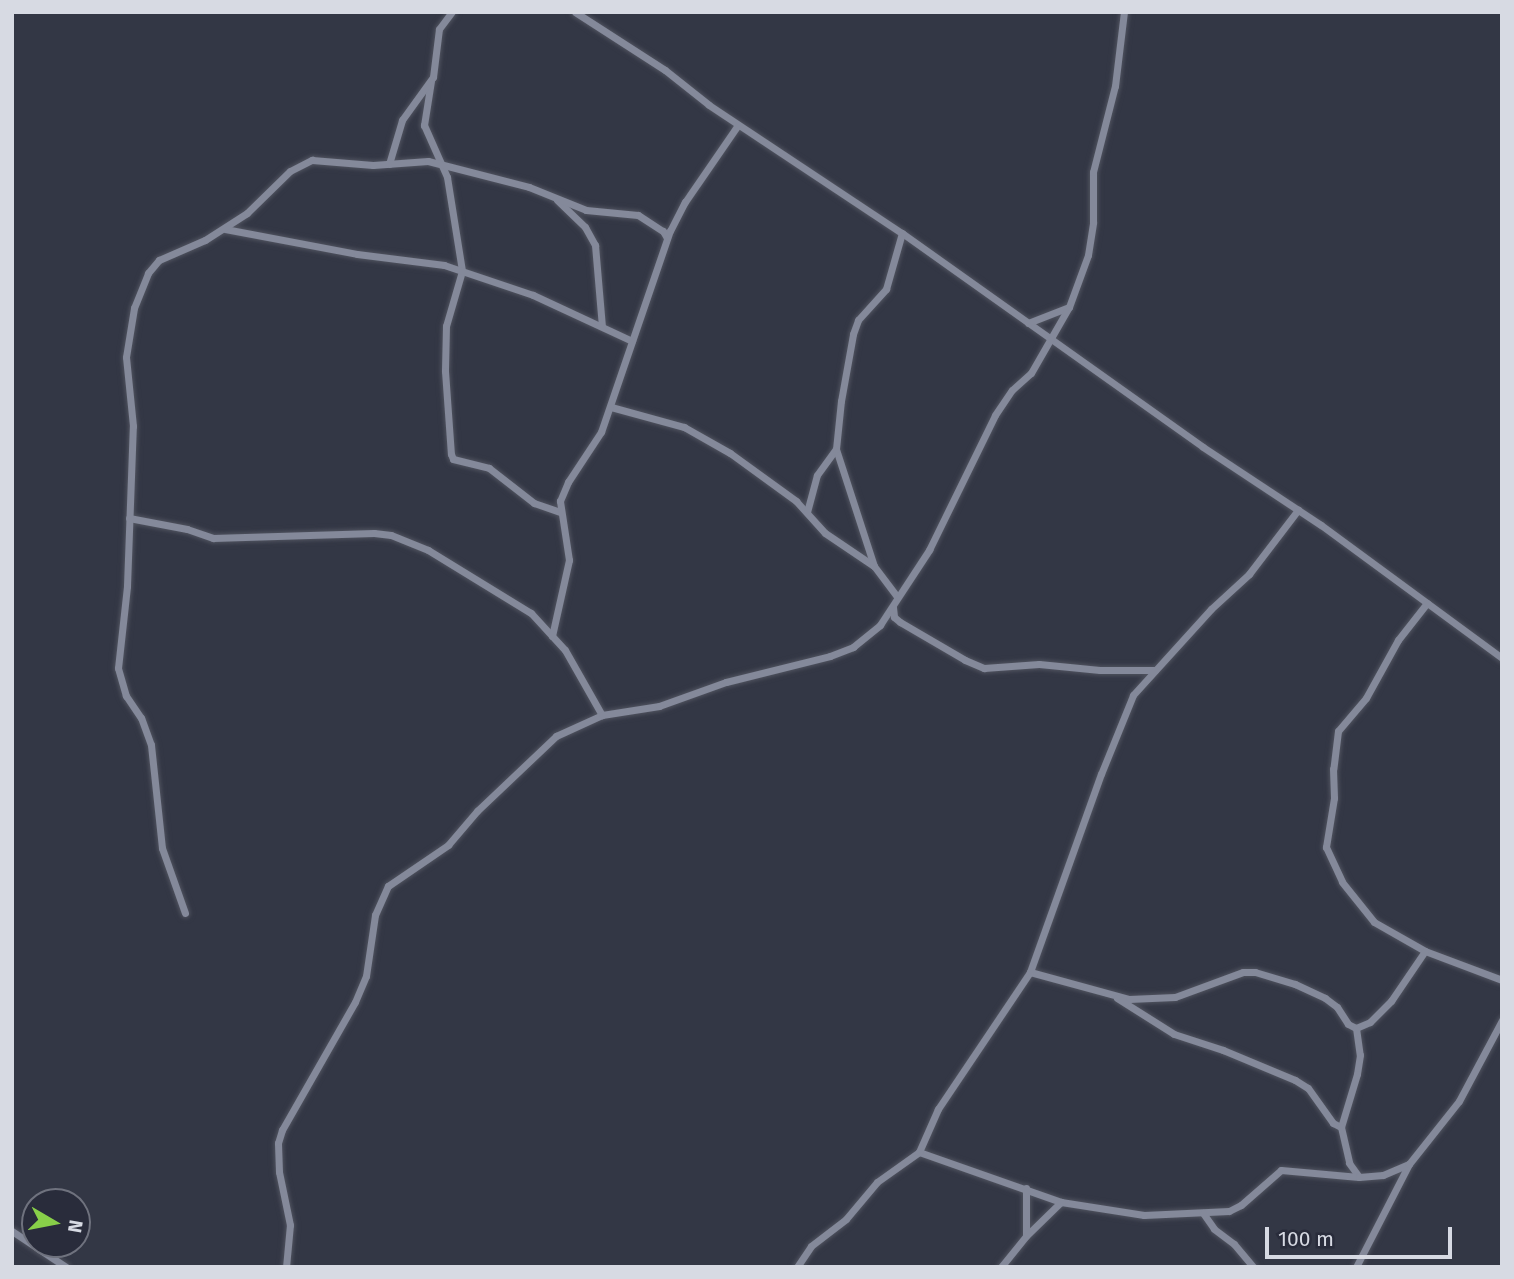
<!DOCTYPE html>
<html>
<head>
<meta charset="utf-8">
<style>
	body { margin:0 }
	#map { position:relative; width:1514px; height:1279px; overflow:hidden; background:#333745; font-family:"Fira Sans",sans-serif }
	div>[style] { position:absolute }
	.roads { filter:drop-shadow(0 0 2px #50535f) drop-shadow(0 0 2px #50535f) }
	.minor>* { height:7px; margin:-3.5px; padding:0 3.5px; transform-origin:3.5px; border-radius:3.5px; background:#84899a }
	span { translate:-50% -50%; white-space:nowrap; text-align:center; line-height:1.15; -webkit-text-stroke:7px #292c3b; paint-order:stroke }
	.frame { position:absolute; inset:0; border:14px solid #d7dae3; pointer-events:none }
	.north { position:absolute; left:21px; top:1188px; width:70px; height:70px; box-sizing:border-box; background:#292c3b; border:2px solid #6f727e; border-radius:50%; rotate:100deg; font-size:19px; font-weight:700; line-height:28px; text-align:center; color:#d7dae3 }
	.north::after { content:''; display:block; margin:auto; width:24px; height:32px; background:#88cf49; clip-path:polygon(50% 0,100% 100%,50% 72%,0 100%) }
	.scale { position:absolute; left:1265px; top:1227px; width:187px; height:32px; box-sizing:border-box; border:4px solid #d7dae3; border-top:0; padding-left:9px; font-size:21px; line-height:24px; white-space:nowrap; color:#d7dae3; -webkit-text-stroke:5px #292c3b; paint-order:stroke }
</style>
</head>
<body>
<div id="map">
	<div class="roads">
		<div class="minor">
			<i style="left:575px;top:12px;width:107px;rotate:32.8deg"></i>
			<i style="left:665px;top:70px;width:56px;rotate:38.5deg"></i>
			<i style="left:709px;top:105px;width:232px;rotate:33.6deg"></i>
			<i style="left:902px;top:233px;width:369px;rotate:35.4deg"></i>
			<i style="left:1203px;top:447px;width:141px;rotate:33.5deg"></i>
			<i style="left:1321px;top:525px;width:225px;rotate:36.3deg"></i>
			<i style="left:431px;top:81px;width:45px;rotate:99deg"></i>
			<i style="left:424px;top:125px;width:57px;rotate:66.1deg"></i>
			<i style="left:447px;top:177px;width:95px;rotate:80.9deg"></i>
			<i style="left:462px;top:271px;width:57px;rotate:106.2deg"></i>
			<i style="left:446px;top:326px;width:45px;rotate:91.3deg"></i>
			<i style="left:445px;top:371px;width:83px;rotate:85.9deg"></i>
			<i style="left:451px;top:454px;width:5px;rotate:68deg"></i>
			<i style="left:453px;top:459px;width:37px;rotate:14deg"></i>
			<i style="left:489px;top:468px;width:57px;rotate:37.9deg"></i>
			<i style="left:534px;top:503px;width:28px;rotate:19deg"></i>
			<i style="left:389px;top:164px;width:46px;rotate:-73.5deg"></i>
			<i style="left:402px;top:120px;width:53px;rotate:-54.2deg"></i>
			<i style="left:433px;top:77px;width:48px;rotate:-82.9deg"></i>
			<i style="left:439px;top:29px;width:21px;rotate:-53deg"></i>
			<i style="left:557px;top:200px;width:39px;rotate:44deg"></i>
			<i style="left:585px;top:227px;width:21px;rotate:61deg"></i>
			<i style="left:595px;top:245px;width:81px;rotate:85.1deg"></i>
			<i style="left:225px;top:229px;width:134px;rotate:10.7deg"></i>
			<i style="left:357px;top:254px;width:88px;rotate:7.2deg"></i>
			<i style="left:444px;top:265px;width:94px;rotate:18.6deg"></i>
			<i style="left:533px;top:295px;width:109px;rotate:24.9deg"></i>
			<i style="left:1028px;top:323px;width:44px;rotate:-21.3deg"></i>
			<i style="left:611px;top:407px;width:76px;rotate:15.3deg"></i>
			<i style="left:684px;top:427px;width:53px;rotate:29.5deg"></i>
			<i style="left:730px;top:453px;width:82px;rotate:36deg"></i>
			<i style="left:796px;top:501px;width:43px;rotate:47.8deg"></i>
			<i style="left:825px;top:533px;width:59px;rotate:34deg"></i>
			<i style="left:874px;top:566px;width:38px;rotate:53deg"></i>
			<i style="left:807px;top:512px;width:38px;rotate:-75deg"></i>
			<i style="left:817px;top:475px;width:32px;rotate:-54deg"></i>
			<i style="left:129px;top:518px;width:59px;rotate:10.7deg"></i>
			<i style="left:187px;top:529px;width:28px;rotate:19deg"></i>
			<i style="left:213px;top:538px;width:161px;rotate:-1.8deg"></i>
			<i style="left:374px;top:533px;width:17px;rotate:7deg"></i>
			<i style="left:391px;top:535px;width:40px;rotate:22deg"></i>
			<i style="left:428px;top:550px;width:121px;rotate:31.5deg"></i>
			<i style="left:531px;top:613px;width:50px;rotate:47.4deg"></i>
			<i style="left:565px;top:650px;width:75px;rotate:60.4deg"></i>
			<i style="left:874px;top:566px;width:123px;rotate:-108deg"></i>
			<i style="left:836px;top:449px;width:48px;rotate:-84.1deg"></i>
			<i style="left:841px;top:401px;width:68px;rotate:-79.8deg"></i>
			<i style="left:853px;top:334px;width:15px;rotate:-70deg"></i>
			<i style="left:858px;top:320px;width:42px;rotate:-47.9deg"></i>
			<i style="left:886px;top:289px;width:58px;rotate:-74.1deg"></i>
			<i style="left:1427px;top:603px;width:47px;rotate:128.1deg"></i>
			<i style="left:1398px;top:640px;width:66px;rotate:118.9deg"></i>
			<i style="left:1366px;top:698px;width:43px;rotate:130.3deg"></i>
			<i style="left:1338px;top:731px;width:38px;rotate:97deg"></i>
			<i style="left:1333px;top:769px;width:29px;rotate:88deg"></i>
			<i style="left:1334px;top:798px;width:50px;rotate:99.3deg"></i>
			<i style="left:1326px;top:847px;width:38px;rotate:65deg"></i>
			<i style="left:1342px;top:882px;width:51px;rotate:51.3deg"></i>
			<i style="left:1374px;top:922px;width:59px;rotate:29.6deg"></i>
			<i style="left:1425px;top:951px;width:82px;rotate:20.6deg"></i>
			<i style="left:893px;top:607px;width:10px;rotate:84deg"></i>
			<i style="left:894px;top:617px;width:8px;rotate:40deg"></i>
			<i style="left:900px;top:622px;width:75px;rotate:30.3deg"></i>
			<i style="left:965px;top:660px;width:21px;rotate:23deg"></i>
			<i style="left:984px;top:668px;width:55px;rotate:-4.2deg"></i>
			<i style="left:1039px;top:664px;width:61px;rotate:5.6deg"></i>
			<i style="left:1100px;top:670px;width:55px"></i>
			<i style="left:552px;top:636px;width:78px;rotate:-77.4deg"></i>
			<i style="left:569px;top:560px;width:60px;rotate:-98.7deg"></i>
			<i style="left:560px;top:501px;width:21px;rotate:-67deg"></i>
			<i style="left:568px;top:482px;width:60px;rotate:-56.6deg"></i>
			<i style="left:601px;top:432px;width:213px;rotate:-71.1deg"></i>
			<i style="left:670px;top:231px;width:33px;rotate:-63deg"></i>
			<i style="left:685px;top:202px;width:93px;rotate:-55.5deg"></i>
			<i style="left:185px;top:913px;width:69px;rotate:-109.5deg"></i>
			<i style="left:162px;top:848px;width:104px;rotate:-96.1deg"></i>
			<i style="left:151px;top:745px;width:29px;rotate:-110deg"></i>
			<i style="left:141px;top:718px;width:27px;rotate:-124deg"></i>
			<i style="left:126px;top:696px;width:29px;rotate:-106deg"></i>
			<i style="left:118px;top:668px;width:82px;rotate:-83.7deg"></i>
			<i style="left:127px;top:586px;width:160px;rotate:-87.9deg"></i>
			<i style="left:133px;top:426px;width:69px;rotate:-95.8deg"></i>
			<i style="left:126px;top:357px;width:50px;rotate:-80.7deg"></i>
			<i style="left:134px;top:308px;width:38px;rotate:-68deg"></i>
			<i style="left:148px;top:273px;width:17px;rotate:-50deg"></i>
			<i style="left:159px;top:260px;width:50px;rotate:-23.5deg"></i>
			<i style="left:205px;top:240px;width:50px;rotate:-32.7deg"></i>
			<i style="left:247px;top:213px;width:60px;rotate:-44.3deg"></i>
			<i style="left:290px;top:171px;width:25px;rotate:-27deg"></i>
			<i style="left:312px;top:160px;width:61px;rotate:4.7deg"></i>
			<i style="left:373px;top:165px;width:55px;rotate:-4.2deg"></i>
			<i style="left:428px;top:161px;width:104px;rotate:14.4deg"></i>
			<i style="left:529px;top:187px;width:61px;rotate:22deg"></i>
			<i style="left:586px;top:210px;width:52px;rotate:5.5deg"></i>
			<i style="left:638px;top:215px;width:30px;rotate:33deg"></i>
			<i style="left:663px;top:231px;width:8px;rotate:60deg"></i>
			<i style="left:1030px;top:972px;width:103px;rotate:15.3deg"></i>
			<i style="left:1129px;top:999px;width:46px;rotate:-2.5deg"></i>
			<i style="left:1175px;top:997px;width:72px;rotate:-20.2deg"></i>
			<i style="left:1243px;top:972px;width:12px"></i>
			<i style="left:1255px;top:972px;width:42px;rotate:16.7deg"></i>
			<i style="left:1295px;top:984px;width:33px;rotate:25deg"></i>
			<i style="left:1325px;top:998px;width:15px;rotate:37deg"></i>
			<i style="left:1337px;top:1007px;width:20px;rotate:57deg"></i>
			<i style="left:1348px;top:1024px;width:9px;rotate:27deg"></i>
			<i style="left:1356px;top:1028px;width:15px;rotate:-23deg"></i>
			<i style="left:1370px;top:1022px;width:30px;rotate:-45deg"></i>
			<i style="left:1391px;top:1001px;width:60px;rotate:-55.8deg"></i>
			<i style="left:1117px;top:998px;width:67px;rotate:32.3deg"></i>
			<i style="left:1174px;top:1034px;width:52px;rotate:18.1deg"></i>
			<i style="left:1223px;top:1050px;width:78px;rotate:22.6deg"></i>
			<i style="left:1295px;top:1080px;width:15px;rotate:32deg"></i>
			<i style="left:1308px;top:1088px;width:43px;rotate:54.5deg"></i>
			<i style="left:1333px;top:1123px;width:9px;rotate:27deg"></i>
			<i style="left:1356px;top:1028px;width:27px;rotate:82deg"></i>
			<i style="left:1360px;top:1055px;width:19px;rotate:99deg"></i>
			<i style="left:1357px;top:1074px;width:55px;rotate:106.8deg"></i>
			<i style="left:1341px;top:1127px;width:37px;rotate:77deg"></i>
			<i style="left:1349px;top:1163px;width:17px;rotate:54deg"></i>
			<i style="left:919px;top:1152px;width:151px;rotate:19.4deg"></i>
			<i style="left:1061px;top:1202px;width:84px;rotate:8.9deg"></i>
			<i style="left:1144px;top:1215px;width:85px;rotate:-2.7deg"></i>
			<i style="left:1229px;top:1211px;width:13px;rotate:-27deg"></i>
			<i style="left:1241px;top:1205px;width:53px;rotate:-41.2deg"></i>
			<i style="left:1281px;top:1170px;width:78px;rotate:5.1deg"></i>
			<i style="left:1359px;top:1177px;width:24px;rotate:-5deg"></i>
			<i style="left:1383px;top:1175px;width:28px;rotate:-23deg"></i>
			<i style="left:1203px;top:1213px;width:19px;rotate:55deg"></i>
			<i style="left:1214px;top:1229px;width:25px;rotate:37deg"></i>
			<i style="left:1234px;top:1244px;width:30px;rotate:50deg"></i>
			<i style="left:12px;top:1231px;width:65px;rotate:33.7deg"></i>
			<i style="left:1026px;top:1235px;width:47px;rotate:-90deg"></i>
			<i style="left:286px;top:1267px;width:42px;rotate:-84.6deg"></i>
			<i style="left:290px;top:1225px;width:54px;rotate:-101.7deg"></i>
			<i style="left:279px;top:1172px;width:29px;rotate:-92deg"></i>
			<i style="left:278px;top:1143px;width:14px;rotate:-73deg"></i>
			<i style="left:282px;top:1130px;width:147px;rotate:-60.3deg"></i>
			<i style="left:355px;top:1002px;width:28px;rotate:-67deg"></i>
			<i style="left:366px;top:976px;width:62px;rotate:-81.6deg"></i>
			<i style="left:375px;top:915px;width:32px;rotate:-66deg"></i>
			<i style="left:388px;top:886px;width:73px;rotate:-34.3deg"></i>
			<i style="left:448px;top:845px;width:45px;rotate:-49.5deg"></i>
			<i style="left:477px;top:811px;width:109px;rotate:-43.5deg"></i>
			<i style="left:556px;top:736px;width:51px;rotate:-24.5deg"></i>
			<i style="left:602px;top:715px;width:58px;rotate:-9deg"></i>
			<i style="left:659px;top:706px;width:71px;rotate:-19.7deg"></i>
			<i style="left:726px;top:682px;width:107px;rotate:-14deg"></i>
			<i style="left:830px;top:656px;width:25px;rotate:-21deg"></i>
			<i style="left:853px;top:647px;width:35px;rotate:-39deg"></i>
			<i style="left:880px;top:625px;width:90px;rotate:-56.8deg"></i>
			<i style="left:929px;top:550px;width:150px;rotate:-63.9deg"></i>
			<i style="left:995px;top:415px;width:30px;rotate:-56deg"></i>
			<i style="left:1012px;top:390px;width:25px;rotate:-42deg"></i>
			<i style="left:1031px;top:373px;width:76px;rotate:-60.1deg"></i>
			<i style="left:1069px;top:307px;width:55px;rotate:-69.9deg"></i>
			<i style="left:1088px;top:255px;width:33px;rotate:-81deg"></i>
			<i style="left:1093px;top:222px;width:50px;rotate:-90deg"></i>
			<i style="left:1093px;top:172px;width:89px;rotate:-75.7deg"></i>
			<i style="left:1115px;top:86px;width:75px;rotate:-83.1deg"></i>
			<i style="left:797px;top:1267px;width:25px;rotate:-56deg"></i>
			<i style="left:811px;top:1246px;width:44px;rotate:-37.6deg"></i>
			<i style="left:846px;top:1219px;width:48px;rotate:-50deg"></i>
			<i style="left:877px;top:1182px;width:52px;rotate:-35.5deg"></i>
			<i style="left:919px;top:1152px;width:47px;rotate:-66.2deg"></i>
			<i style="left:938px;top:1109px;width:165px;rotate:-56.1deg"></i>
			<i style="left:1030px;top:972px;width:210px;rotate:-70.3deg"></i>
			<i style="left:1101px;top:774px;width:85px;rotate:-67.9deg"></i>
			<i style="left:1133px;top:695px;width:116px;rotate:-47.8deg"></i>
			<i style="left:1211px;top:609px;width:52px;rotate:-42.6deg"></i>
			<i style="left:1249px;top:574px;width:81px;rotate:-52.6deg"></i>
			<i style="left:1001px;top:1267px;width:40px;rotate:-51deg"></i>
			<i style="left:1026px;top:1236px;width:49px;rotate:-44.2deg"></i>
			<i style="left:1356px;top:1267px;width:116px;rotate:-62.8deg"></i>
			<i style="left:1409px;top:1164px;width:80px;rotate:-51.6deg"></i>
			<i style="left:1459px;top:1101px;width:92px;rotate:-62deg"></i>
		</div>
	</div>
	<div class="frame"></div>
	<div class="north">N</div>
	<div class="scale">100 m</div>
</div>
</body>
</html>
